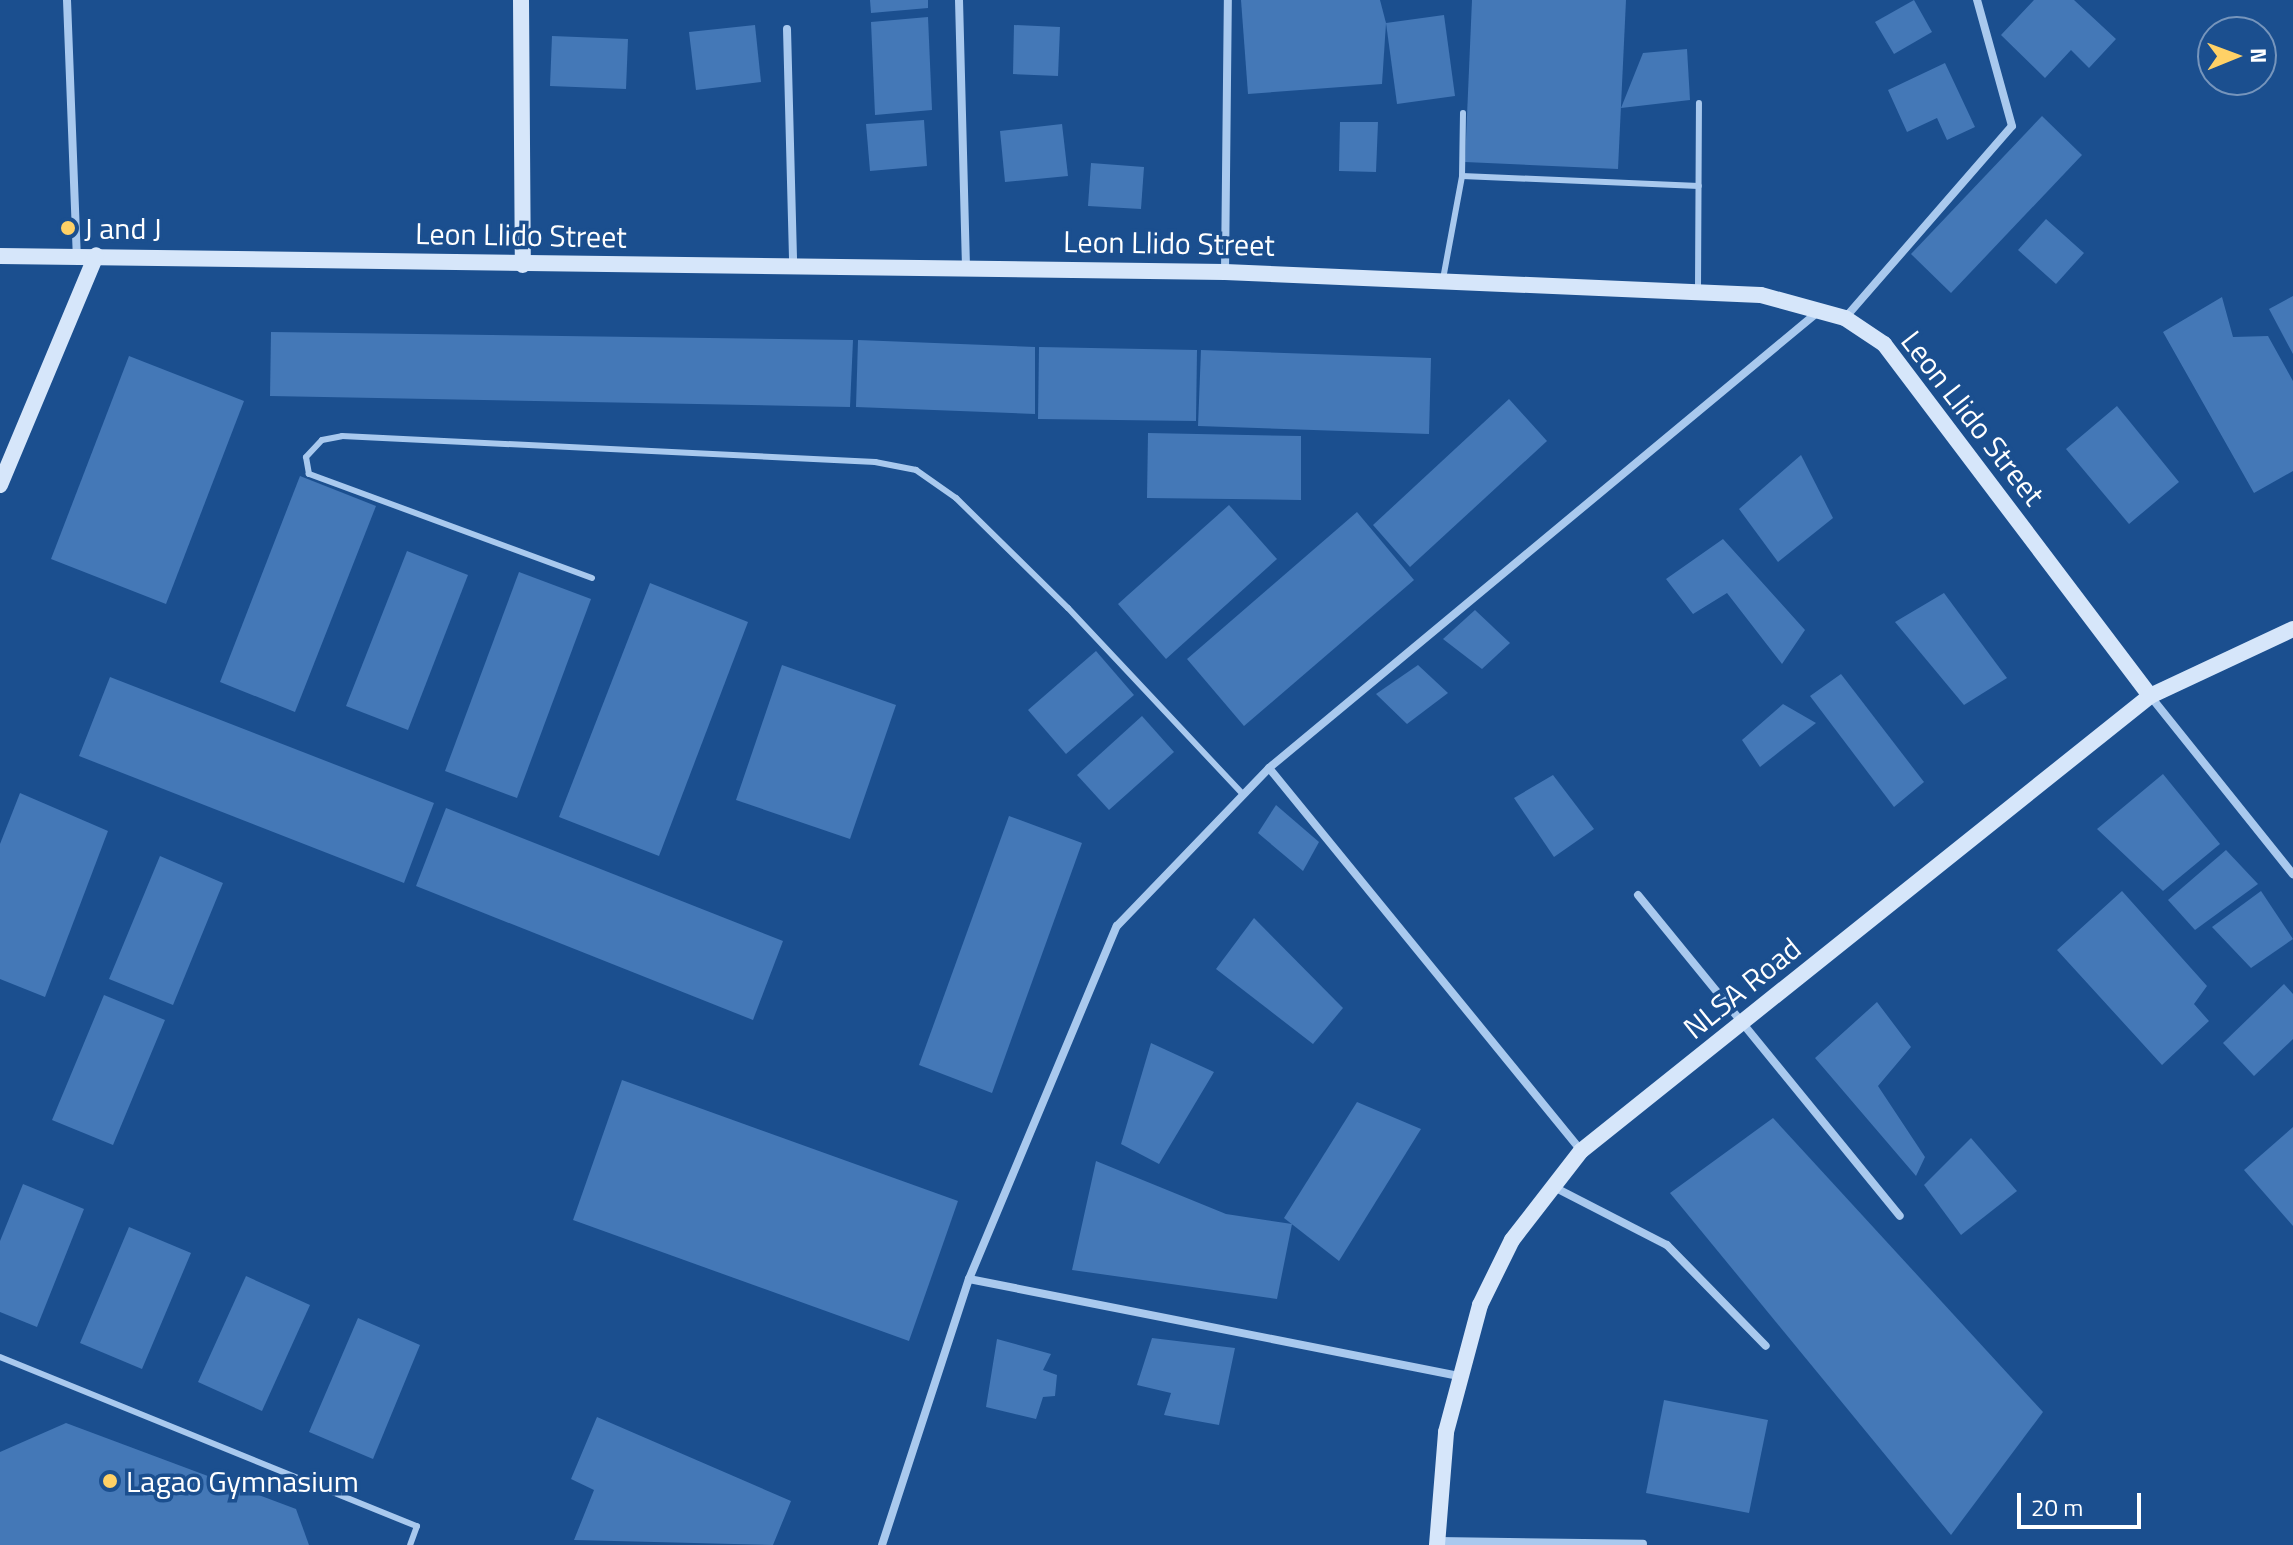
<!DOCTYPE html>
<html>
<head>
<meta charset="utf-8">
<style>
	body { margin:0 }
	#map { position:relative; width:2293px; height:1545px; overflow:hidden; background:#1b4f8f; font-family:"Titillium Web",sans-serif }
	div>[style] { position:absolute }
	.building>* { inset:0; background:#4478b7 }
	.lane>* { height:6px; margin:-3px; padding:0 3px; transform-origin:3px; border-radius:3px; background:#a9c9ee }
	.street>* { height:8px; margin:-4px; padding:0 4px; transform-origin:4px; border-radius:4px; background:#a9c9ee }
	.secondary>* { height:16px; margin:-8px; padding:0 8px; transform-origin:8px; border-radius:8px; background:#d6e6fa }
	.dots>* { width:22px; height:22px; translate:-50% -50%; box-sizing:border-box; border:4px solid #1b4f8f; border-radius:50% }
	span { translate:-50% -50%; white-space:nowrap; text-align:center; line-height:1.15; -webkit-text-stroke:7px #1b4f8f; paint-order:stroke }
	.poi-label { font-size:30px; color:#fff }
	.left { translate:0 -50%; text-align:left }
	.street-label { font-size:30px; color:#fff }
	.north { position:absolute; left:2197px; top:16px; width:80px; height:80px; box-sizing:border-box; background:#1b4f8f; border:2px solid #7695bc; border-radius:50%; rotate:89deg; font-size:22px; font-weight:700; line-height:32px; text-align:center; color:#fff }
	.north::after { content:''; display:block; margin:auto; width:28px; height:36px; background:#ffd166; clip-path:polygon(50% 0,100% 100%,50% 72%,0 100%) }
	.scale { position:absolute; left:2017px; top:1493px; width:124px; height:36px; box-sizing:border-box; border:4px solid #fff; border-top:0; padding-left:10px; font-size:24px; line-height:28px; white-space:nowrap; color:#fff; -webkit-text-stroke:6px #1b4f8f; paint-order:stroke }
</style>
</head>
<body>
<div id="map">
	<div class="building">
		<i style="clip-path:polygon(870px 0,928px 0,928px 8px,871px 13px)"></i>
		<i style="clip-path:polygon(1241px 0,1380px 0,1386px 23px,1382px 84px,1248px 94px)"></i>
		<i style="clip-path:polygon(1472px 0,1626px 0,1618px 169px,1465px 162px)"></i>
		<i style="clip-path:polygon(1914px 0,1932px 32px,1894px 54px,1875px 22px)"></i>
		<i style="clip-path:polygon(2034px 0,2074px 0,2116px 39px,2089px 68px,2071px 50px,2045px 78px,2001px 35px)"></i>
		<i style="clip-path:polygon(1444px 15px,1455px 96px,1397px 104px,1386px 23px)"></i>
		<i style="clip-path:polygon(928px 17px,932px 110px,875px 115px,871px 22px)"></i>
		<i style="clip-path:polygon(755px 25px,761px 82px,696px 90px,689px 32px)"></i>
		<i style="clip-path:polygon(1014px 25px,1060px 27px,1058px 76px,1013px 74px)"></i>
		<i style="clip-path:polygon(552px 36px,628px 39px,626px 89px,550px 86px)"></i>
		<i style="clip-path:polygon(1687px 49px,1690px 100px,1621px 108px,1643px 53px)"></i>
		<i style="clip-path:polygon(1945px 63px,1975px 127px,1947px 140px,1937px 118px,1907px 132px,1888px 90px)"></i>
		<i style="clip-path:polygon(2042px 116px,2082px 155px,1951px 293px,1911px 254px)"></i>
		<i style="clip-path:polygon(924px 120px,927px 166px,870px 171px,866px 124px)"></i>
		<i style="clip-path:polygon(1340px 122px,1378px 122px,1376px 172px,1339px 171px)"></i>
		<i style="clip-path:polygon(1062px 124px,1068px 176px,1005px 182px,1000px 131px)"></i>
		<i style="clip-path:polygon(1091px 163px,1144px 167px,1141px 209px,1088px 206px)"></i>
		<i style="clip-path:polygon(2046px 219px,2084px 253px,2056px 284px,2018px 250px)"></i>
		<i style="clip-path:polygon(2293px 296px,2293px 354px,2269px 309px)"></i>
		<i style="clip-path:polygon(2222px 297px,2233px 337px,2268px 336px,2293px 381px,2293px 471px,2254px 493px,2163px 332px)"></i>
		<i style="clip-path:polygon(271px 332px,853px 340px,850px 407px,270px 396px)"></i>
		<i style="clip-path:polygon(858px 340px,1035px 347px,1035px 414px,856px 407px)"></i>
		<i style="clip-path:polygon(1039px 347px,1197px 350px,1196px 421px,1038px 419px)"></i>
		<i style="clip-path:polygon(1201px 350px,1431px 358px,1429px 434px,1198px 426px)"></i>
		<i style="clip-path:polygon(129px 356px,244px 401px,166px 604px,51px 559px)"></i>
		<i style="clip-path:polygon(1509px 399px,1547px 441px,1410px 567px,1373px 525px)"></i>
		<i style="clip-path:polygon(2117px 406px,2179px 482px,2129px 524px,2066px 449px)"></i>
		<i style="clip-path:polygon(1148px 433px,1301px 436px,1301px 500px,1147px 498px)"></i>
		<i style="clip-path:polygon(1801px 455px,1833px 518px,1778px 562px,1739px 509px)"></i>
		<i style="clip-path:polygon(300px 476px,376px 506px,295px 712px,220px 682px)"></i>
		<i style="clip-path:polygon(1229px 505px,1277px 559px,1166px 659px,1118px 604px)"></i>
		<i style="clip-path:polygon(1357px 512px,1414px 580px,1244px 726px,1187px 659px)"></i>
		<i style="clip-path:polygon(1723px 539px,1805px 630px,1782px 664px,1727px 593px,1693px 614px,1666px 579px)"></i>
		<i style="clip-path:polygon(407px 551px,468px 575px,408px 730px,346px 706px)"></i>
		<i style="clip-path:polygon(519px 572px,591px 599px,517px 798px,445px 771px)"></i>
		<i style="clip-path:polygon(650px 583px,748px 622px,659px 856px,559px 817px)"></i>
		<i style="clip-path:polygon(1944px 593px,2007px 678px,1964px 705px,1895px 622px)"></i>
		<i style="clip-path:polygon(1475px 610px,1510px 643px,1482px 669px,1443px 639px)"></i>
		<i style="clip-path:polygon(1096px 651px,1134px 695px,1066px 754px,1028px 710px)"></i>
		<i style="clip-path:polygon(782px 665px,896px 705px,850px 839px,736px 800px)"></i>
		<i style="clip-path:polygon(1418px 665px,1448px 693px,1407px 724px,1376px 694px)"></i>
		<i style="clip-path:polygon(1841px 674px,1924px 782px,1894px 807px,1810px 696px)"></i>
		<i style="clip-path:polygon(110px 677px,434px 803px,404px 883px,79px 756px)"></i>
		<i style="clip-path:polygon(1783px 704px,1816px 723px,1760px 767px,1742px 740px)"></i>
		<i style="clip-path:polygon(1142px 716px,1174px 752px,1109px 810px,1077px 775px)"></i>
		<i style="clip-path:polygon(2163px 774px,2220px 844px,2163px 891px,2097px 829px)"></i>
		<i style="clip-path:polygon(1553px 775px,1594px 829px,1554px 857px,1514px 798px)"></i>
		<i style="clip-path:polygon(20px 793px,108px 831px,45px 997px,0 979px,0 844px)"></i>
		<i style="clip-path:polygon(1276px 805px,1319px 842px,1303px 871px,1258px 833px)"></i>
		<i style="clip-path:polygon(446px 808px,783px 941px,753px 1020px,416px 886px)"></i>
		<i style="clip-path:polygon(1009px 816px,1082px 843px,992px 1093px,919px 1065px)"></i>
		<i style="clip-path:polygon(2226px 850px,2258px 884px,2195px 930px,2168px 900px)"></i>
		<i style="clip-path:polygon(160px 856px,223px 883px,173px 1005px,109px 979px)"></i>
		<i style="clip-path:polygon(2122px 891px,2207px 986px,2194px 1004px,2209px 1021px,2162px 1065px,2057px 950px)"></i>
		<i style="clip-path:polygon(2261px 891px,2293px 939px,2251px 968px,2212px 927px)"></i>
		<i style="clip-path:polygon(1254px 918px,1343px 1008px,1313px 1044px,1216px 969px)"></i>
		<i style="clip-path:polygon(2284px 984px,2293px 994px,2293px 1039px,2254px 1076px,2223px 1043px)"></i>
		<i style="clip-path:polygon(104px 995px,165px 1020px,113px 1145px,52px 1120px)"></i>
		<i style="clip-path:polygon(1877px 1002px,1911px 1047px,1878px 1086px,1925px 1157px,1916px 1176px,1815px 1058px)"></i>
		<i style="clip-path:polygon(1151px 1043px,1214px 1072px,1159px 1164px,1121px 1144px)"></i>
		<i style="clip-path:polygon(622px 1080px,958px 1201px,909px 1341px,573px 1220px)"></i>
		<i style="clip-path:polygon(1357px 1102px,1421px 1129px,1339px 1261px,1284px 1218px)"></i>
		<i style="clip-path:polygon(1773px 1118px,2043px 1412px,1951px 1535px,1670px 1193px)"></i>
		<i style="clip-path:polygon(2293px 1127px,2293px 1226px,2244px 1170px)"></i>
		<i style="clip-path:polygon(1971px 1138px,2017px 1191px,1961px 1235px,1924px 1185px)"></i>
		<i style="clip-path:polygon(1096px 1161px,1226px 1214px,1292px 1224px,1277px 1299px,1072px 1270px)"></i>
		<i style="clip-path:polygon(23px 1184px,84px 1209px,37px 1327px,0 1312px,0 1241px)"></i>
		<i style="clip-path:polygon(129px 1227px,191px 1253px,142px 1369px,80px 1343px)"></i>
		<i style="clip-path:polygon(246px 1276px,310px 1305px,262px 1411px,198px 1382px)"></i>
		<i style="clip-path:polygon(358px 1318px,420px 1345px,373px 1459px,309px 1432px)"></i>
		<i style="clip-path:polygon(1152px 1338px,1235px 1348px,1219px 1425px,1164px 1415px,1171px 1393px,1137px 1385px)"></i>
		<i style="clip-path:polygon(997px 1339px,1051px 1354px,1043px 1370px,1057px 1375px,1055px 1396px,1043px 1397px,1036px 1419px,986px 1407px)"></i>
		<i style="clip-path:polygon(1664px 1400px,1768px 1420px,1749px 1513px,1646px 1493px)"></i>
		<i style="clip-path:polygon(597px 1417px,791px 1501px,773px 1545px,574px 1540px,594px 1490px,571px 1479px)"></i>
		<i style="clip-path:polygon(66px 1423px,296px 1509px,309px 1545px,0 1545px,0 1452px)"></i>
	</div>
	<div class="lane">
		<i style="left:1463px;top:113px;width:63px;rotate:90.9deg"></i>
		<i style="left:1462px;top:176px;width:237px;rotate:2.4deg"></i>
		<i style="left:1443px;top:279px;width:105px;rotate:-79.5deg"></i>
		<i style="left:1698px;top:288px;width:185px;rotate:-89.7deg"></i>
		<i style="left:592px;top:578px;width:302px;rotate:-159.8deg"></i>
		<i style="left:309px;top:474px;width:17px;rotate:-100deg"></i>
		<i style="left:306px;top:457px;width:23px;rotate:-47deg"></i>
		<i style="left:322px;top:440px;width:20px;rotate:-11deg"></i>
		<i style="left:342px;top:436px;width:534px;rotate:2.79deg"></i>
		<i style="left:875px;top:462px;width:42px;rotate:11deg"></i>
		<i style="left:916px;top:470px;width:49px;rotate:35deg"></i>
		<i style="left:956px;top:498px;width:157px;rotate:44.5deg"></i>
		<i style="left:1068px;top:608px;width:254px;rotate:46.8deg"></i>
		<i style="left:0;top:1357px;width:450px;rotate:22.1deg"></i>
		<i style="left:417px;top:1526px;width:20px;rotate:110deg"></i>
	</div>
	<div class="street">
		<i style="left:67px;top:0;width:256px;rotate:87.8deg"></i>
		<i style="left:959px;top:0;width:266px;rotate:88.5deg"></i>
		<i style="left:787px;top:29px;width:236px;rotate:88.5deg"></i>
		<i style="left:1225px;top:272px;width:272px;rotate:-89.4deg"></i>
		<i style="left:1845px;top:318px;width:254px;rotate:-49deg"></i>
		<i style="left:2012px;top:126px;width:131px;rotate:-105.5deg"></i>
		<i style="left:2151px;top:697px;width:227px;rotate:51.3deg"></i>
		<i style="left:1269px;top:768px;width:494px;rotate:50.8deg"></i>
		<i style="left:1638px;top:895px;width:414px;rotate:50.8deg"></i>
		<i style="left:1552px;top:1186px;width:129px;rotate:27.2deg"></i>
		<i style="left:1667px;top:1245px;width:141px;rotate:45.6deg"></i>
		<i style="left:969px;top:1279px;width:498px;rotate:11.2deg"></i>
		<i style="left:1438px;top:1541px;width:205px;rotate:0.8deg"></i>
		<i style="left:882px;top:1545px;width:280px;rotate:-71.9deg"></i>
		<i style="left:969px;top:1279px;width:383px;rotate:-67.3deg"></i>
		<i style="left:1117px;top:926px;width:219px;rotate:-46.1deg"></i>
		<i style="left:1269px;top:768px;width:715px;rotate:-39.72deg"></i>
	</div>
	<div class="secondary">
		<i style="left:521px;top:0;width:265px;rotate:89.6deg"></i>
		<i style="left:0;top:256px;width:1225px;rotate:0.75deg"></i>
		<i style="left:1225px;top:272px;width:536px;rotate:2.46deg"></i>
		<i style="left:1761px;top:295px;width:87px;rotate:15.3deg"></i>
		<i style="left:1845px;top:318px;width:47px;rotate:33.7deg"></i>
		<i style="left:1884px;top:344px;width:441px;rotate:52.9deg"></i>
		<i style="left:0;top:485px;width:249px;rotate:-67.3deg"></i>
		<i style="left:1437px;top:1545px;width:113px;rotate:-85.4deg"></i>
		<i style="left:1446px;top:1432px;width:131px;rotate:-75deg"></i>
		<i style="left:1480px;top:1305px;width:72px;rotate:-63.8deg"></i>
		<i style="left:1512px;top:1240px;width:113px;rotate:-52.2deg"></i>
		<i style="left:1581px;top:1151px;width:729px;rotate:-38.65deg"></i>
		<i style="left:2150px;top:696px;width:158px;rotate:-25.1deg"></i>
	</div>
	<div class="dots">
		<i style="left:68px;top:228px;background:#ffd166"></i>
		<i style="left:110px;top:1481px;background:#ffd166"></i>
	</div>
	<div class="poi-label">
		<span class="left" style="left:84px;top:228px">J and J</span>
		<span class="left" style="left:126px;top:1481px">Lagao Gymnasium</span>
	</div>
	<div class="street-label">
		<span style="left:521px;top:235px;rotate:1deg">Leon Llido Street</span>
		<span style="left:1169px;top:243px;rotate:1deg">Leon Llido Street</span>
		<span style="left:1973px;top:418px;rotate:52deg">Leon Llido Street</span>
		<span style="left:1742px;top:988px;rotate:-39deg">NLSA Road</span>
	</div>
	<div class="north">N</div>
	<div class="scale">20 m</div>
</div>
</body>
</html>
